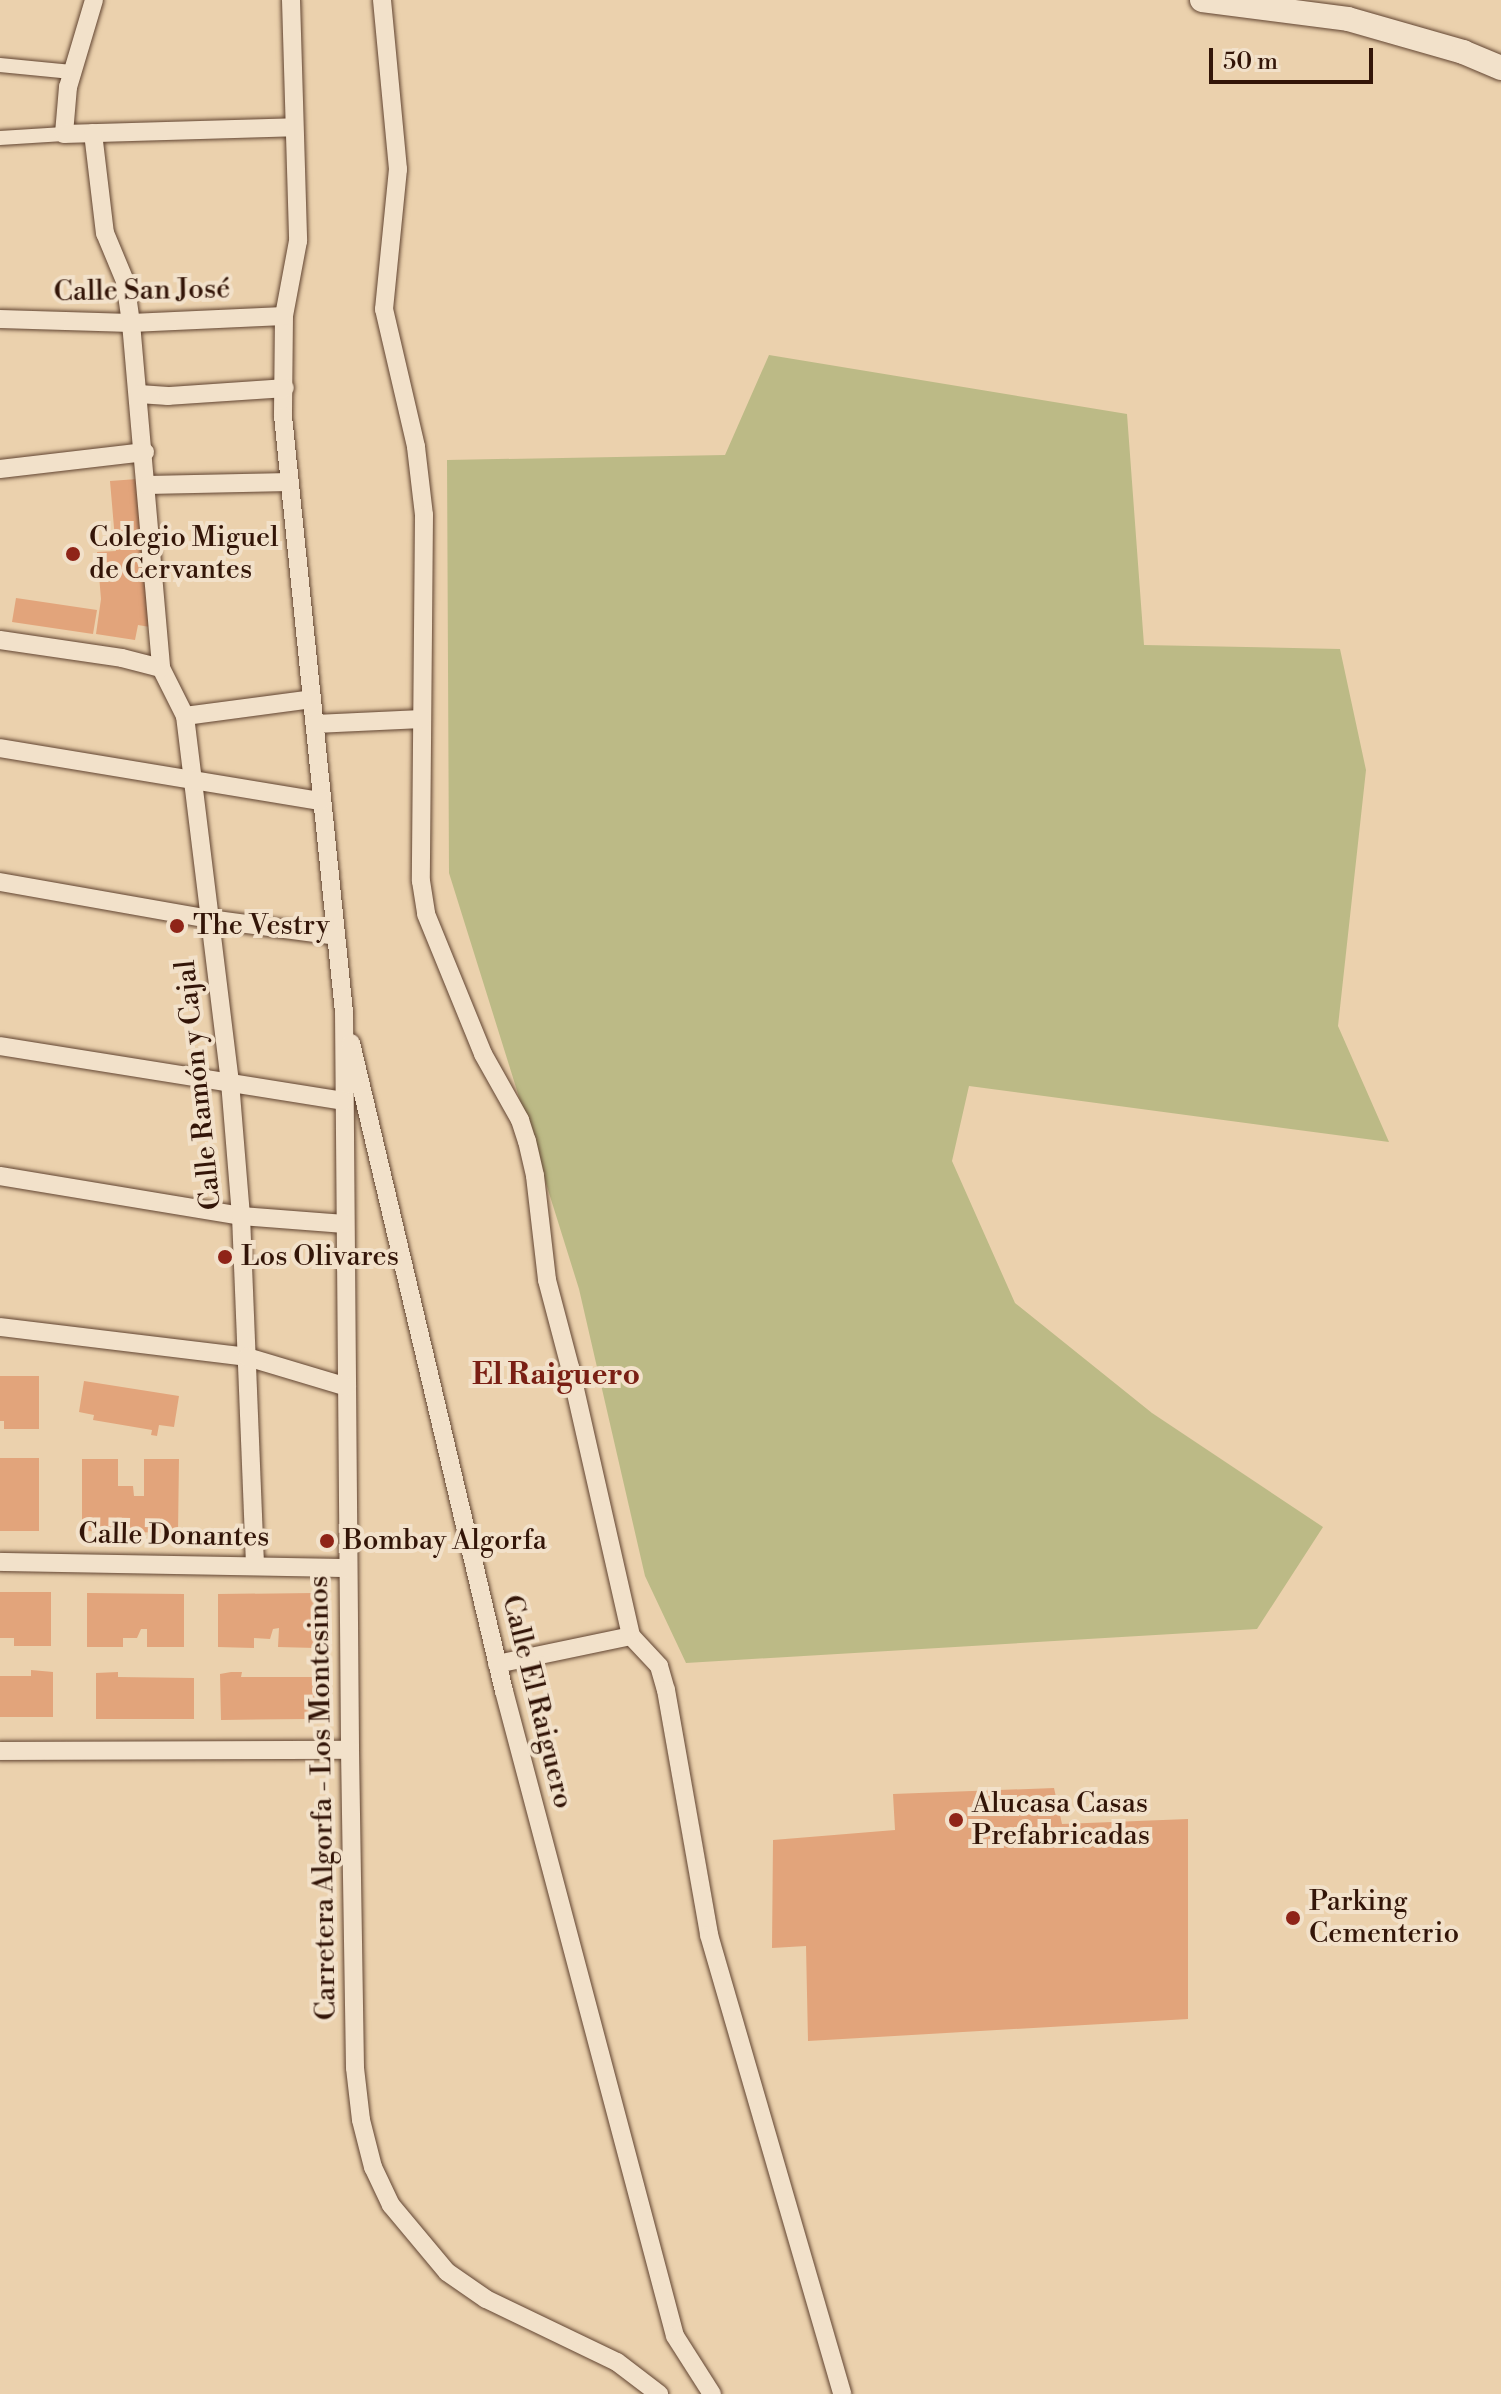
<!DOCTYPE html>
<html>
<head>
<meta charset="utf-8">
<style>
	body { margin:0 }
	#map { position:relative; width:1501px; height:2394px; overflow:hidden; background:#ebd1ad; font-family:"Libre Bodoni",serif }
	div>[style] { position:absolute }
	.green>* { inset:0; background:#bcba86 }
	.building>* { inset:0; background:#e2a47b }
	.roads { filter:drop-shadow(0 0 2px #614431) drop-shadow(0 0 2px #614431) }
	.pedestrian>* { height:14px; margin:-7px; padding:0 7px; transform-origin:7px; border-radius:7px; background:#f2e1ca }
	.minor>* { height:18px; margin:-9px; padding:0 9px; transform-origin:9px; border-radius:9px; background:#f2e1ca }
	.secondary>* { height:24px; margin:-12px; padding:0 12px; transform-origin:12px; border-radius:12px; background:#f2e1ca }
	.dots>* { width:22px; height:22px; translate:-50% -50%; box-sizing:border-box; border:4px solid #f2e1ca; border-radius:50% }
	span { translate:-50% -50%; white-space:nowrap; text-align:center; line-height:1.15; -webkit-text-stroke:8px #f2e1ca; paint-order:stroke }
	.street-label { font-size:28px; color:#331508 }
	.poi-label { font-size:28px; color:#331508 }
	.left { translate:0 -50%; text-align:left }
	.neighbourhood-label { font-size:30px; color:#7a1f14; font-weight:700 }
	.scale { position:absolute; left:1209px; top:48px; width:164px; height:36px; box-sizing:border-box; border:4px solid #331508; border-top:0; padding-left:10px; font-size:24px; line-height:28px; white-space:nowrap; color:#331508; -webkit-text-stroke:6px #f2e1ca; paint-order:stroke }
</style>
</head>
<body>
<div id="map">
	<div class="green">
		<i style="clip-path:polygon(769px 355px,1127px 414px,1144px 645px,1340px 649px,1366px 770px,1338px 1026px,1389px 1142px,969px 1086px,952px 1161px,1015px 1303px,1152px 1413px,1323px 1527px,1257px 1629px,686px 1663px,645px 1576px,579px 1289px,449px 873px,447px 460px,725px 455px)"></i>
	</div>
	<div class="building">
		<i style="clip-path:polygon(137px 479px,150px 627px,138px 625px,135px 640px,96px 634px,101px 599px,97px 552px,116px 551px,110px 481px)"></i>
		<i style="clip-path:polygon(16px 598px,97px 610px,93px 634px,12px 622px)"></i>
		<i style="clip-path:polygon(0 1376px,39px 1376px,39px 1429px,4px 1429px,4px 1421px,0 1421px)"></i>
		<i style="clip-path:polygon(84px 1381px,179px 1396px,174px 1427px,159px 1425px,157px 1436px,151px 1435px,152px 1430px,93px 1420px,94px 1415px,79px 1412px)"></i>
		<i style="clip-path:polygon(0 1458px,39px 1458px,39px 1531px,0 1531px)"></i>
		<i style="clip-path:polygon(82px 1459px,118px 1459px,118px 1486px,133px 1486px,134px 1496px,144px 1496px,144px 1459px,179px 1459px,178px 1533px,82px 1531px)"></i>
		<i style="clip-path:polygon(0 1592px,51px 1592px,51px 1646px,14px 1646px,14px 1638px,0 1638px)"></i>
		<i style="clip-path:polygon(87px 1593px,184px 1594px,184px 1647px,147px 1647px,147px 1629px,141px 1629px,137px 1638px,123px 1638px,123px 1647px,87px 1647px)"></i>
		<i style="clip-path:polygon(315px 1593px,316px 1648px,278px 1647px,279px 1628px,273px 1629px,270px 1639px,254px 1638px,254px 1648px,218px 1647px,218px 1594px)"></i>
		<i style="clip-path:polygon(31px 1670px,53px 1672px,53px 1717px,0 1717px,0 1676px,31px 1676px)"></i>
		<i style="clip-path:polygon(118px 1672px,118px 1677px,194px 1678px,194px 1719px,96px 1719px,96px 1673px)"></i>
		<i style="clip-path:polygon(231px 1672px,242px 1672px,241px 1677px,317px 1677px,317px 1712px,306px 1712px,306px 1719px,221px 1720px,220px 1674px)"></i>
		<i style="clip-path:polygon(1054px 1788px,1062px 1824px,1188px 1819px,1188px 2019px,808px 2041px,806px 1946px,772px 1948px,773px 1840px,895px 1830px,893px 1794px)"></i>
	</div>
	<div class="roads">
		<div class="pedestrian">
			<i style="left:0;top:65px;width:72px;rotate:5.6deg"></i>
			<i style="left:0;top:138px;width:64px;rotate:-3.6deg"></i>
		</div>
		<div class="minor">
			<i style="left:94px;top:0;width:91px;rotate:106.6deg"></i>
			<i style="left:68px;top:87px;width:47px;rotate:94.9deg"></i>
			<i style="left:64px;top:134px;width:230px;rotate:-1.7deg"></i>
			<i style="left:291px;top:0;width:241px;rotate:88.3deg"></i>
			<i style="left:298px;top:241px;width:76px;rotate:100.6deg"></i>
			<i style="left:284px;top:316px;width:100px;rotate:90.6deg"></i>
			<i style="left:283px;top:416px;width:599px;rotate:84.16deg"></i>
			<i style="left:344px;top:1012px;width:738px;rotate:89.53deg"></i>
			<i style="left:350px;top:1750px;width:318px;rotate:89.1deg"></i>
			<i style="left:355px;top:2068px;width:52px;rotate:83.4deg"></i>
			<i style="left:361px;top:2120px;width:49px;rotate:75.7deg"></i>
			<i style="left:373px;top:2167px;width:42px;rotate:64.7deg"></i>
			<i style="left:391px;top:2205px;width:87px;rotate:50.1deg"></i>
			<i style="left:447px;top:2272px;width:47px;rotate:34.7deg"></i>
			<i style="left:486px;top:2299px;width:145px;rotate:25.7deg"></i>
			<i style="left:617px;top:2362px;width:53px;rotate:37.3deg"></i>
			<i style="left:382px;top:0;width:170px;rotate:84.6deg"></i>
			<i style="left:398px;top:169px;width:141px;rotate:95.7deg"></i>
			<i style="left:384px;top:309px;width:142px;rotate:76.9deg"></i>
			<i style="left:416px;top:447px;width:68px;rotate:83.3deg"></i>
			<i style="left:424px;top:515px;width:366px;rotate:90.5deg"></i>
			<i style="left:421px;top:881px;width:33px;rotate:81deg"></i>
			<i style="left:426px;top:914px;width:151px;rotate:67.8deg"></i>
			<i style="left:483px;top:1054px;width:76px;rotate:60.7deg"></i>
			<i style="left:520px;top:1120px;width:22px;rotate:72deg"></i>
			<i style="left:527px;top:1141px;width:36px;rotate:77deg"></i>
			<i style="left:535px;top:1176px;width:105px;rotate:83.4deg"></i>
			<i style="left:547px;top:1280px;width:90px;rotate:75.2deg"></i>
			<i style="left:570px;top:1367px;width:276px;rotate:77.2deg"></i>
			<i style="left:631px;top:1636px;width:41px;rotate:47deg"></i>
			<i style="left:659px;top:1666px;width:25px;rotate:74deg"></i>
			<i style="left:666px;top:1690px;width:249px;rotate:80deg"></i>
			<i style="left:709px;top:1935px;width:478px;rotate:73.8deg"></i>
			<i style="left:93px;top:133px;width:101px;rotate:83.2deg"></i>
			<i style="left:105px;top:233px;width:52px;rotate:67.4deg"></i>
			<i style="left:125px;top:281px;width:42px;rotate:81.9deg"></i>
			<i style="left:131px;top:323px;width:346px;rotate:85deg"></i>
			<i style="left:161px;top:668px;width:54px;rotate:63.4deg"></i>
			<i style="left:185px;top:716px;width:369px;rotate:83deg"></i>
			<i style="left:230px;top:1082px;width:134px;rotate:85.3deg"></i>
			<i style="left:241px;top:1216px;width:350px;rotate:87.7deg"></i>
			<i style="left:0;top:319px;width:131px;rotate:1.7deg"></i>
			<i style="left:131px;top:323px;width:153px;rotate:-2.6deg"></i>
			<i style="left:139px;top:394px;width:29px;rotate:4deg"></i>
			<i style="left:168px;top:396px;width:117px;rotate:-3.9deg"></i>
			<i style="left:0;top:469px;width:146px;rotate:-6.7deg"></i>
			<i style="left:147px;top:485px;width:143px;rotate:-1.2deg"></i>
			<i style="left:0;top:640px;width:123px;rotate:8.4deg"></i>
			<i style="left:122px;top:658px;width:40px;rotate:14.4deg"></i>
			<i style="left:185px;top:716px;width:128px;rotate:-7.6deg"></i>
			<i style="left:315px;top:724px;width:107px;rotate:-2.7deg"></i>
			<i style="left:0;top:748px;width:325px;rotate:9.4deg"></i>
			<i style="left:0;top:882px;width:212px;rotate:10deg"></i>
			<i style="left:209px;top:919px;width:128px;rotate:7.6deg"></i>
			<i style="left:351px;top:1043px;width:666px;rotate:76.72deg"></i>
			<i style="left:504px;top:1691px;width:667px;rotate:75.15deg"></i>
			<i style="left:675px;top:2336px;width:69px;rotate:57.5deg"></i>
			<i style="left:0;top:1046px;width:348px;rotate:9.1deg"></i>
			<i style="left:0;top:1176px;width:244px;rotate:9.4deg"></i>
			<i style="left:241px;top:1216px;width:104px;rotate:4.4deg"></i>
			<i style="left:0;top:1327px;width:249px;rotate:6.9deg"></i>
			<i style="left:247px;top:1357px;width:104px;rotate:16.7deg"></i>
			<i style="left:0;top:1562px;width:348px;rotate:1deg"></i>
			<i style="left:497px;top:1664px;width:137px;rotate:-11.8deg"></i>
			<i style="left:0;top:1751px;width:350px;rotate:-0.2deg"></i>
		</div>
		<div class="secondary">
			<i style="left:1202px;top:0;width:147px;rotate:7.4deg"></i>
			<i style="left:1348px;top:19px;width:120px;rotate:16deg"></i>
			<i style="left:1463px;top:52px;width:41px;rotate:22.8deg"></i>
		</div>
	</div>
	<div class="dots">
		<i style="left:73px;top:554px;background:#8f2418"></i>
		<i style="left:177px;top:926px;background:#8f2418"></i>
		<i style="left:225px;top:1257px;background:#8f2418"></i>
		<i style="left:327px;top:1541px;background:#8f2418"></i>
		<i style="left:956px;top:1820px;background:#8f2418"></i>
		<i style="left:1293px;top:1918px;background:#8f2418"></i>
	</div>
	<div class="street-label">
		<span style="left:142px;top:291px;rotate:-1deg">Calle San José</span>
		<span style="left:199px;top:1085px;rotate:-96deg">Calle Ramón y Cajal</span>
		<span style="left:174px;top:1536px;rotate:1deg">Calle Donantes</span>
		<span style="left:537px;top:1702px;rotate:76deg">Calle El Raiguero</span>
		<span style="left:323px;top:1798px;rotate:-91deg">Carretera Algorfa - Los Montesinos</span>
	</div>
	<div class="poi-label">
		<span class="left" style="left:89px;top:554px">Colegio Miguel<br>de Cervantes</span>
		<span class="left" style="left:193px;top:926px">The Vestry</span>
		<span class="left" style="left:241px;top:1257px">Los Olivares</span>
		<span class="left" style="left:343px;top:1541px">Bombay Algorfa</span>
		<span class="left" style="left:972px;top:1820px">Alucasa Casas<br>Prefabricadas</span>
		<span class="left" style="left:1309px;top:1918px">Parking<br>Cementerio</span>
	</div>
	<div class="neighbourhood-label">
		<span style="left:556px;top:1375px">El Raiguero</span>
	</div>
	<div class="scale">50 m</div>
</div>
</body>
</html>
